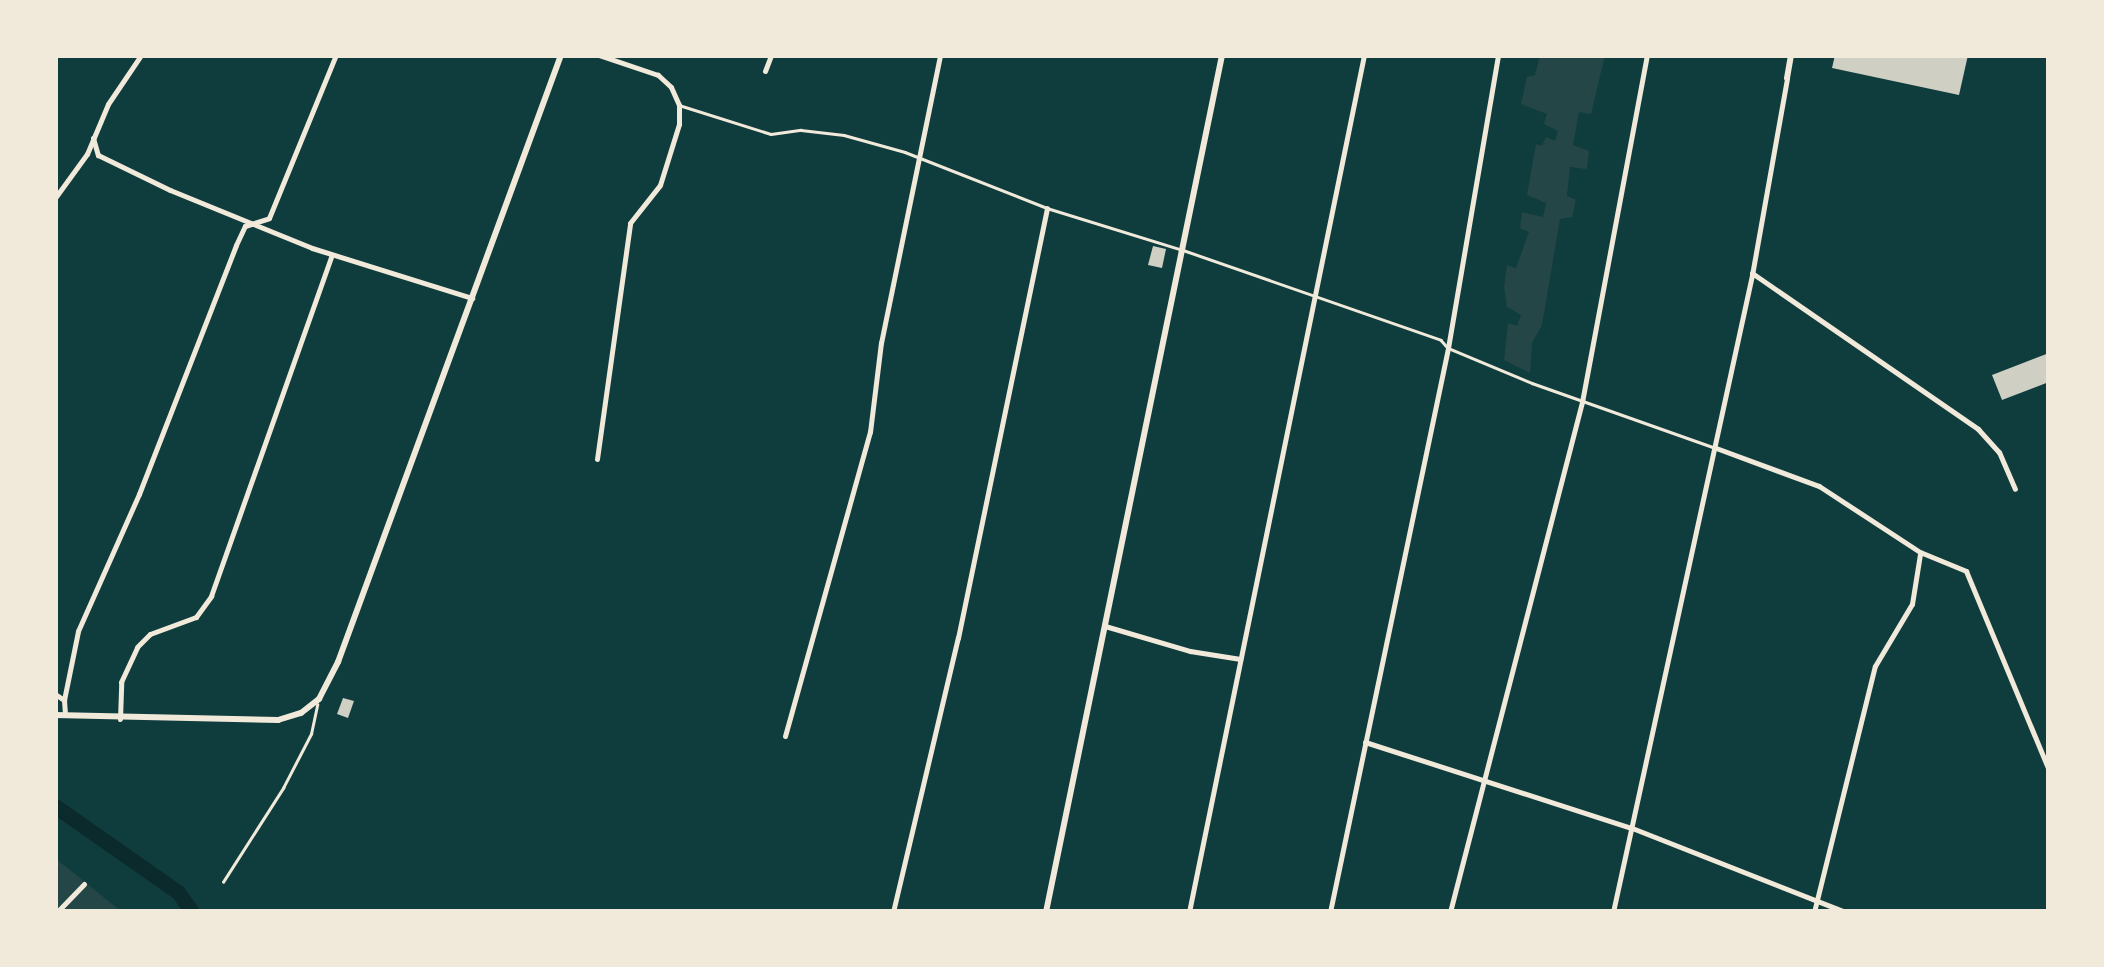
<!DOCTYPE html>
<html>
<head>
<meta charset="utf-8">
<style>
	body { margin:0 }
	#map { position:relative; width:2104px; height:967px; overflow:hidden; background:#0f3d3e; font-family:Mulish,sans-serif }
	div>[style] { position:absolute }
	.green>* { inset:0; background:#244646 }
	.river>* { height:15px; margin:-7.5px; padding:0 7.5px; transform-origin:7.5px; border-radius:7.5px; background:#0a2a2b }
	.building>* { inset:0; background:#cfcfc3 }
	.service>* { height:2.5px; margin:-1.25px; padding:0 1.25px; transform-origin:1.25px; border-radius:1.25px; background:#f1e9da }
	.minor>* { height:5px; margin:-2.5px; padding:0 2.5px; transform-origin:2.5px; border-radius:2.5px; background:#f1e9da }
	.tertiary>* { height:6px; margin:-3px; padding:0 3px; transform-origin:3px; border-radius:3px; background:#f1e9da }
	span { translate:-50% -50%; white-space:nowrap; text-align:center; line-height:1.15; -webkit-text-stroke:8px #f1e9da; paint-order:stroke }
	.frame { position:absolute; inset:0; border:58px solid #f1e9da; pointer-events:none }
</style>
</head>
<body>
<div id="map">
	<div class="green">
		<i style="clip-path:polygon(1540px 55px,1605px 55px,1591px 114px,1579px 112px,1573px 145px,1589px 151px,1587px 169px,1570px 167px,1567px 196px,1576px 200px,1572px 217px,1560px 219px,1542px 325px,1532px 343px,1530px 373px,1504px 360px,1508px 323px,1517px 326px,1521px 315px,1507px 307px,1504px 287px,1507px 265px,1516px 268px,1529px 232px,1520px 228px,1522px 212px,1543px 217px,1546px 203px,1527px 195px,1536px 144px,1542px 146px,1546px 137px,1555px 141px,1558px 131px,1544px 124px,1547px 114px,1521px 104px,1527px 77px,1535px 75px)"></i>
		<i style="clip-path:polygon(55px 858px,122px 912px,55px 912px)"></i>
	</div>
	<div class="river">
		<i style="left:55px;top:806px;width:150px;rotate:35deg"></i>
		<i style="left:178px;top:892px;width:24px;rotate:55deg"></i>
	</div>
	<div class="building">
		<i style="clip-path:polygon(1835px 55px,1968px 55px,1959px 95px,1832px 68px)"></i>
		<i style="clip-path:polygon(1153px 246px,1166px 249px,1162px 268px,1148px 265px)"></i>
		<i style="clip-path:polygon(2049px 353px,2049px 382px,2002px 400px,1992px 375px)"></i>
		<i style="clip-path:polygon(343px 698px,354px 701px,348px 718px,337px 714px)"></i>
	</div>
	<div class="service">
		<i style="left:679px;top:105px;width:96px;rotate:17.5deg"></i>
		<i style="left:771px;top:134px;width:30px;rotate:-8deg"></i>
		<i style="left:801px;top:130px;width:43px;rotate:6.6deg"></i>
		<i style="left:844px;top:135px;width:63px;rotate:15.6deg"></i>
		<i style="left:905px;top:152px;width:153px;rotate:21.5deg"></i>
		<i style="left:1047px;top:208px;width:142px;rotate:17.2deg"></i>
		<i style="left:1183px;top:250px;width:273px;rotate:19.2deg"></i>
		<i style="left:1441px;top:340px;width:11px;rotate:49deg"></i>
		<i style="left:1448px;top:348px;width:91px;rotate:22.6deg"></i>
		<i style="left:1532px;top:383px;width:192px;rotate:19.5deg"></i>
		<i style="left:223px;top:882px;width:112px;rotate:-57.4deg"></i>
		<i style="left:283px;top:788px;width:61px;rotate:-62.6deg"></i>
		<i style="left:311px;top:734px;width:30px;rotate:-78deg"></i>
	</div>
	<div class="minor">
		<i style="left:765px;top:71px;width:17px;rotate:-69deg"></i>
		<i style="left:93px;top:138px;width:18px;rotate:74deg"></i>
		<i style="left:98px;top:155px;width:80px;rotate:25.9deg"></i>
		<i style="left:170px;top:190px;width:153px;rotate:22.2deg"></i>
		<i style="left:312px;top:248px;width:168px;rotate:17.4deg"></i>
		<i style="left:55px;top:198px;width:54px;rotate:-54deg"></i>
		<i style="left:87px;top:154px;width:54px;rotate:-67.2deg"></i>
		<i style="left:108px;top:104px;width:59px;rotate:-56deg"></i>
		<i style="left:1752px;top:273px;width:275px;rotate:34.6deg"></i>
		<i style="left:1978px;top:429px;width:31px;rotate:48deg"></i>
		<i style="left:1999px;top:452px;width:40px;rotate:66.6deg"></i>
		<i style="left:1716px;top:448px;width:110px;rotate:20.3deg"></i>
		<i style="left:1819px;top:486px;width:121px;rotate:33.2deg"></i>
		<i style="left:1920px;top:552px;width:50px;rotate:22.4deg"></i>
		<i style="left:1966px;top:571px;width:216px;rotate:67.4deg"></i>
		<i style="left:597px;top:459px;width:238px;rotate:-82deg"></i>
		<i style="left:630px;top:223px;width:48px;rotate:-51.7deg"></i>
		<i style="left:660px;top:185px;width:64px;rotate:-72.7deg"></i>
		<i style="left:679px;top:124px;width:19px;rotate:-90deg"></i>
		<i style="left:679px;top:105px;width:20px;rotate:-114deg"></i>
		<i style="left:671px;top:87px;width:18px;rotate:-137deg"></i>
		<i style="left:658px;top:75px;width:62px;rotate:-161.3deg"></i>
		<i style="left:1105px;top:626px;width:89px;rotate:16.4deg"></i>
		<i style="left:1190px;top:651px;width:51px;rotate:9.1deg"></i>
		<i style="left:55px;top:694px;width:11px;rotate:34deg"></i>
		<i style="left:64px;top:700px;width:15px;rotate:86deg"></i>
		<i style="left:64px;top:700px;width:70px;rotate:-78.5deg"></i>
		<i style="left:78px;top:631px;width:150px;rotate:-66deg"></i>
		<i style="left:139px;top:494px;width:267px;rotate:-68.7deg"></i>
		<i style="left:236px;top:245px;width:21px;rotate:-65deg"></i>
		<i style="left:245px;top:226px;width:25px;rotate:-18deg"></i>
		<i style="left:269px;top:218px;width:176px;rotate:-67.7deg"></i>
		<i style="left:120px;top:719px;width:37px;rotate:-88deg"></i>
		<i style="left:121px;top:682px;width:38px;rotate:-65deg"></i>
		<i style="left:137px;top:647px;width:18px;rotate:-45deg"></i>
		<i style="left:150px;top:634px;width:49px;rotate:-20.3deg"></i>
		<i style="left:196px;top:617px;width:26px;rotate:-54deg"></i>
		<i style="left:211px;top:596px;width:362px;rotate:-70.5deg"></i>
		<i style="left:785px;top:736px;width:316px;rotate:-74.4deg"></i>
		<i style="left:870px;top:432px;width:90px;rotate:-83deg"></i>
		<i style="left:881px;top:343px;width:294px;rotate:-78.4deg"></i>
		<i style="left:1365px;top:742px;width:281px;rotate:17.9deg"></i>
		<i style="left:1632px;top:828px;width:229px;rotate:21.5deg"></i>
		<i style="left:57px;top:912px;width:39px;rotate:-46deg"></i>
		<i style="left:893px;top:912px;width:282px;rotate:-76.7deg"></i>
		<i style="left:958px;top:638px;width:439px;rotate:-78.3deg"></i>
		<i style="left:1189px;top:912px;width:875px;rotate:-78.46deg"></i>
		<i style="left:1330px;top:912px;width:576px;rotate:-78.18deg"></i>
		<i style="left:1448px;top:348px;width:297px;rotate:-80.3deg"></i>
		<i style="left:1450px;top:912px;width:527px;rotate:-75.49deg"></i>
		<i style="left:1582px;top:402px;width:353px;rotate:-79.4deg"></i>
		<i style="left:1613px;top:912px;width:652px;rotate:-77.69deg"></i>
		<i style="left:1752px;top:275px;width:200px;rotate:-79.9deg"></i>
		<i style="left:1814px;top:912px;width:253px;rotate:-76.1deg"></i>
		<i style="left:1875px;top:666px;width:72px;rotate:-59.2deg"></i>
		<i style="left:1912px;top:604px;width:51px;rotate:-80.9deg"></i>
	</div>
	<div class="tertiary">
		<i style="left:1787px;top:78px;width:23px;rotate:-80deg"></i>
		<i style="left:55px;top:715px;width:223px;rotate:1.3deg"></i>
		<i style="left:278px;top:720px;width:24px;rotate:-17deg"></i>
		<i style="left:301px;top:713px;width:23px;rotate:-38deg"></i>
		<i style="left:319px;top:699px;width:42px;rotate:-62.8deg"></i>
		<i style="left:338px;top:662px;width:647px;rotate:-69.83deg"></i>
		<i style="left:1046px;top:912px;width:875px;rotate:-78.39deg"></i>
	</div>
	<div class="frame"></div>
</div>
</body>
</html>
